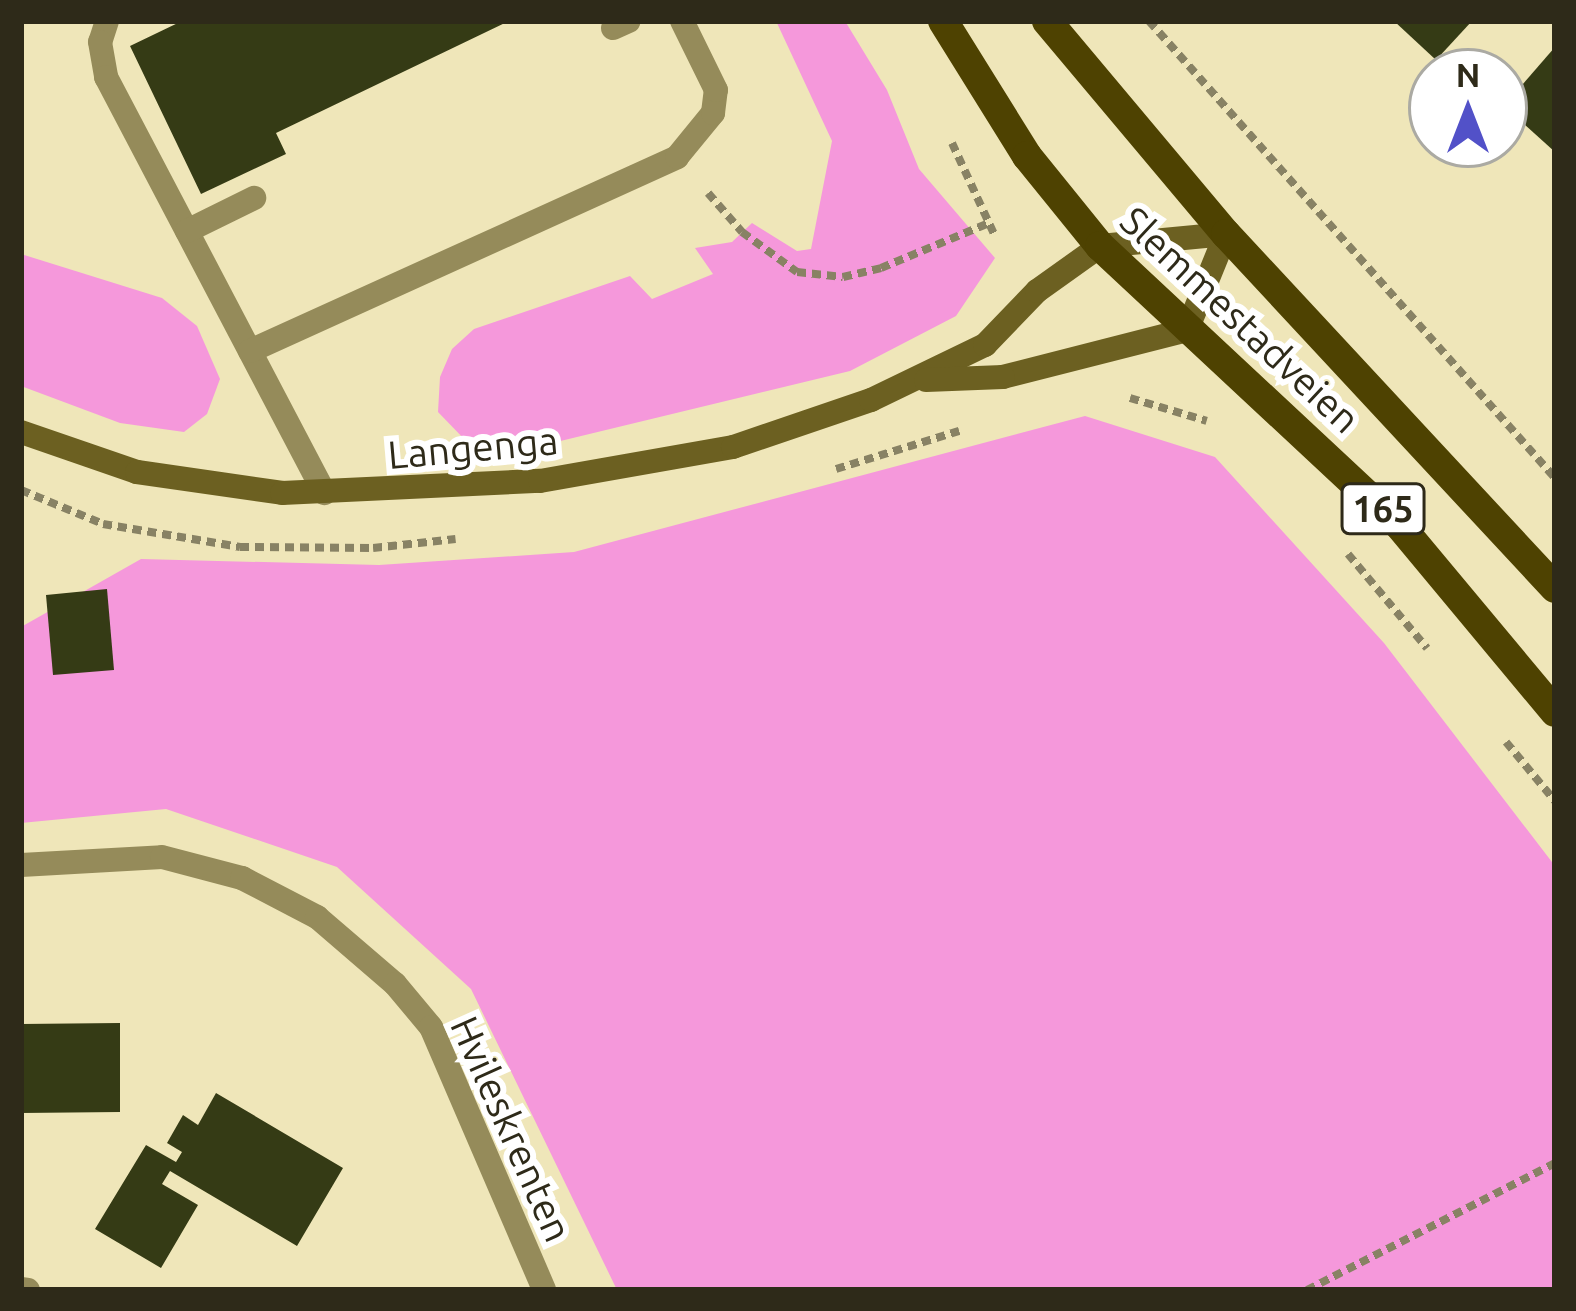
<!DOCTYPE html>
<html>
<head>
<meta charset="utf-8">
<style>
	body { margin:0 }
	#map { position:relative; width:1576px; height:1311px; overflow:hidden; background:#efe6b9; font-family:Ubuntu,sans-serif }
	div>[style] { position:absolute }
	.green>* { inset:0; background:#f598db }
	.building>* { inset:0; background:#353b15 }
	.path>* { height:8px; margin-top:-4px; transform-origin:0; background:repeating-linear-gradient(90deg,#888264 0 9px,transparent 0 15px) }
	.lane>* { height:24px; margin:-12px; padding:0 12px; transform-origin:12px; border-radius:12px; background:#958b5a }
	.street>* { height:24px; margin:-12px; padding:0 12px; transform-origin:12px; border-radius:12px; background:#958b5a }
	.secondary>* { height:24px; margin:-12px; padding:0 12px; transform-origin:12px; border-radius:12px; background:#6c6021 }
	.primary>* { height:30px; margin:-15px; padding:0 15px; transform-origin:15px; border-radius:15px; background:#4e4201 }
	span { translate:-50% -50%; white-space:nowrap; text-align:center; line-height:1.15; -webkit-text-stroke:12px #fff; paint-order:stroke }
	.shield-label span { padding:3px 9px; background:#fff; border:3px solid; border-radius:9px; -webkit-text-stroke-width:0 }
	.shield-label { font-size:36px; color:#2e2a19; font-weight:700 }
	.street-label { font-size:39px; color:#2e2a19 }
	.frame { position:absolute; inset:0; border:24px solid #2e2a19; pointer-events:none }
	.north { position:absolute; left:1408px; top:48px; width:120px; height:120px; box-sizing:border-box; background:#fff; border:3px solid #abaaa3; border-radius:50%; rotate:0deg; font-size:33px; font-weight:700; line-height:48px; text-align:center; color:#2e2a19 }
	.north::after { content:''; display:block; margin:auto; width:42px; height:54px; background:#5251c8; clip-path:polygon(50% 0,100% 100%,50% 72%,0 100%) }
</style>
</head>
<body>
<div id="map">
	<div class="green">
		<i style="clip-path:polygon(776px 21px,845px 21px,887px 90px,919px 169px,995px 258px,956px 316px,850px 371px,515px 452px,468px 443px,438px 412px,440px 377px,452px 349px,474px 329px,630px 276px,652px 299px,713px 274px,695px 248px,732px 242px,752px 223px,797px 251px,811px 249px,832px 141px)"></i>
		<i style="clip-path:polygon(21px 254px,162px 298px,197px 326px,220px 379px,207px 414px,184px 432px,120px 423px,21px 386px)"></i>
		<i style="clip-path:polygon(1085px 416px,1215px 457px,1384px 643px,1555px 866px,1555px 1290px,617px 1290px,471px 989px,337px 867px,166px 809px,21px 823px,21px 627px,141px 559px,379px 565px,574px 552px)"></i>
	</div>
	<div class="building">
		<i style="clip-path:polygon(182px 21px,509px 21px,276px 133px,286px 154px,201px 194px,130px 46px)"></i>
		<i style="clip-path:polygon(1394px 21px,1472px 21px,1436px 60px)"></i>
		<i style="clip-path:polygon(1555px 47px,1555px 152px,1504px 106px)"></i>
		<i style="clip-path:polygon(107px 589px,114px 670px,53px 675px,46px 595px)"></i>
		<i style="clip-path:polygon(120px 1023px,120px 1112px,21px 1113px,21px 1024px)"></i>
		<i style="clip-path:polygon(216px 1093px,343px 1168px,297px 1246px,170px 1171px,162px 1184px,198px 1205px,161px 1268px,95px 1229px,146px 1145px,176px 1162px,182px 1152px,167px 1143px,183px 1115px,198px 1125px)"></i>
	</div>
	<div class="path">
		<i style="left:1149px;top:21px;width:611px;rotate:48.38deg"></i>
		<i style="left:952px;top:143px;width:102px;rotate:65.2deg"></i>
		<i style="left:708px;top:193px;width:52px;rotate:48.9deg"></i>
		<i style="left:742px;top:232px;width:68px;rotate:36deg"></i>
		<i style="left:797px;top:272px;width:46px;rotate:6.2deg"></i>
		<i style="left:843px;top:277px;width:39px;rotate:-13deg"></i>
		<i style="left:881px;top:268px;width:117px;rotate:-22.6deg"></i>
		<i style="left:1130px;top:398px;width:80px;rotate:16.6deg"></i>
		<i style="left:836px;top:469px;width:129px;rotate:-17.2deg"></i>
		<i style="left:21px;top:490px;width:89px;rotate:22.5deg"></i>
		<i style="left:103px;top:524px;width:139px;rotate:9.5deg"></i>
		<i style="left:240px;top:547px;width:133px;rotate:0.4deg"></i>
		<i style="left:373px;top:548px;width:83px;rotate:-6.2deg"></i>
		<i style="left:1348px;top:554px;width:123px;rotate:50deg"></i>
		<i style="left:1506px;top:742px;width:77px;rotate:50.3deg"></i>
		<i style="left:1307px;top:1290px;width:279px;rotate:-27.1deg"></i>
	</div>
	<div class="lane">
		<i style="left:107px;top:21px;width:22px;rotate:108deg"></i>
		<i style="left:100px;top:42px;width:36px;rotate:80deg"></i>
		<i style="left:106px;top:77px;width:470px;rotate:62.3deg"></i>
		<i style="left:613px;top:28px;width:17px;rotate:-24deg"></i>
		<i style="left:187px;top:231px;width:75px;rotate:-26.2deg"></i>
		<i style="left:250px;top:351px;width:469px;rotate:-24.4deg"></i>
		<i style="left:677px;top:157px;width:57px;rotate:-50.7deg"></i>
		<i style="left:713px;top:113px;width:23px;rotate:-83deg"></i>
		<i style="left:716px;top:90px;width:77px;rotate:-116.2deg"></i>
	</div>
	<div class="street">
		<i style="left:21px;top:865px;width:141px;rotate:-3.2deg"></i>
		<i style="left:162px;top:857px;width:83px;rotate:14.7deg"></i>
		<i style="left:242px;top:878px;width:85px;rotate:27.5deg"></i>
		<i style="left:317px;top:917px;width:103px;rotate:40.7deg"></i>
		<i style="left:395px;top:984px;width:56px;rotate:50.1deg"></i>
		<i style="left:431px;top:1027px;width:286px;rotate:66.7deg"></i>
		<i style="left:21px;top:1289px;width:7px;rotate:8deg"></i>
	</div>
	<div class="secondary">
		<i style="left:21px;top:432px;width:123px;rotate:19deg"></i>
		<i style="left:137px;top:472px;width:147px;rotate:8.2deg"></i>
		<i style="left:282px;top:493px;width:258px;rotate:-2.7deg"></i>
		<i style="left:540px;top:481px;width:196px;rotate:-10deg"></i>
		<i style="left:733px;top:447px;width:146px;rotate:-18.8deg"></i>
		<i style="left:871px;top:400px;width:127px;rotate:-25.8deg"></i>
		<i style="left:985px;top:345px;width:75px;rotate:-46.1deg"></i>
		<i style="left:1037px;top:291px;width:77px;rotate:-35.5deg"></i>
		<i style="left:1100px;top:246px;width:127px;rotate:-5.4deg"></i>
		<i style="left:1226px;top:234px;width:104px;rotate:112.1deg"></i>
		<i style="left:1187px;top:330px;width:190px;rotate:165.7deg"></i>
		<i style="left:1003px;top:377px;width:77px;rotate:177.8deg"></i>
	</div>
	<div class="primary">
		<i style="left:943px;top:21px;width:159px;rotate:58.1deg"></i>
		<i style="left:1027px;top:156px;width:116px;rotate:51deg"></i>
		<i style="left:1100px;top:246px;width:410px;rotate:43deg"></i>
		<i style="left:1400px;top:526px;width:242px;rotate:50.2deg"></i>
		<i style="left:1047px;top:21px;width:278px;rotate:50deg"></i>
		<i style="left:1226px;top:234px;width:483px;rotate:47.1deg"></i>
	</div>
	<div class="shield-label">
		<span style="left:1383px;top:509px">165</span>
	</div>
	<div class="street-label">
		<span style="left:1240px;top:320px;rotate:43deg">Slemmestadveien</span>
		<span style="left:473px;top:448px;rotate:-5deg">Langenga</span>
		<span style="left:511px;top:1129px;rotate:66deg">Hvileskrenten</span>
	</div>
	<div class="frame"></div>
	<div class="north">N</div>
</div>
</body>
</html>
